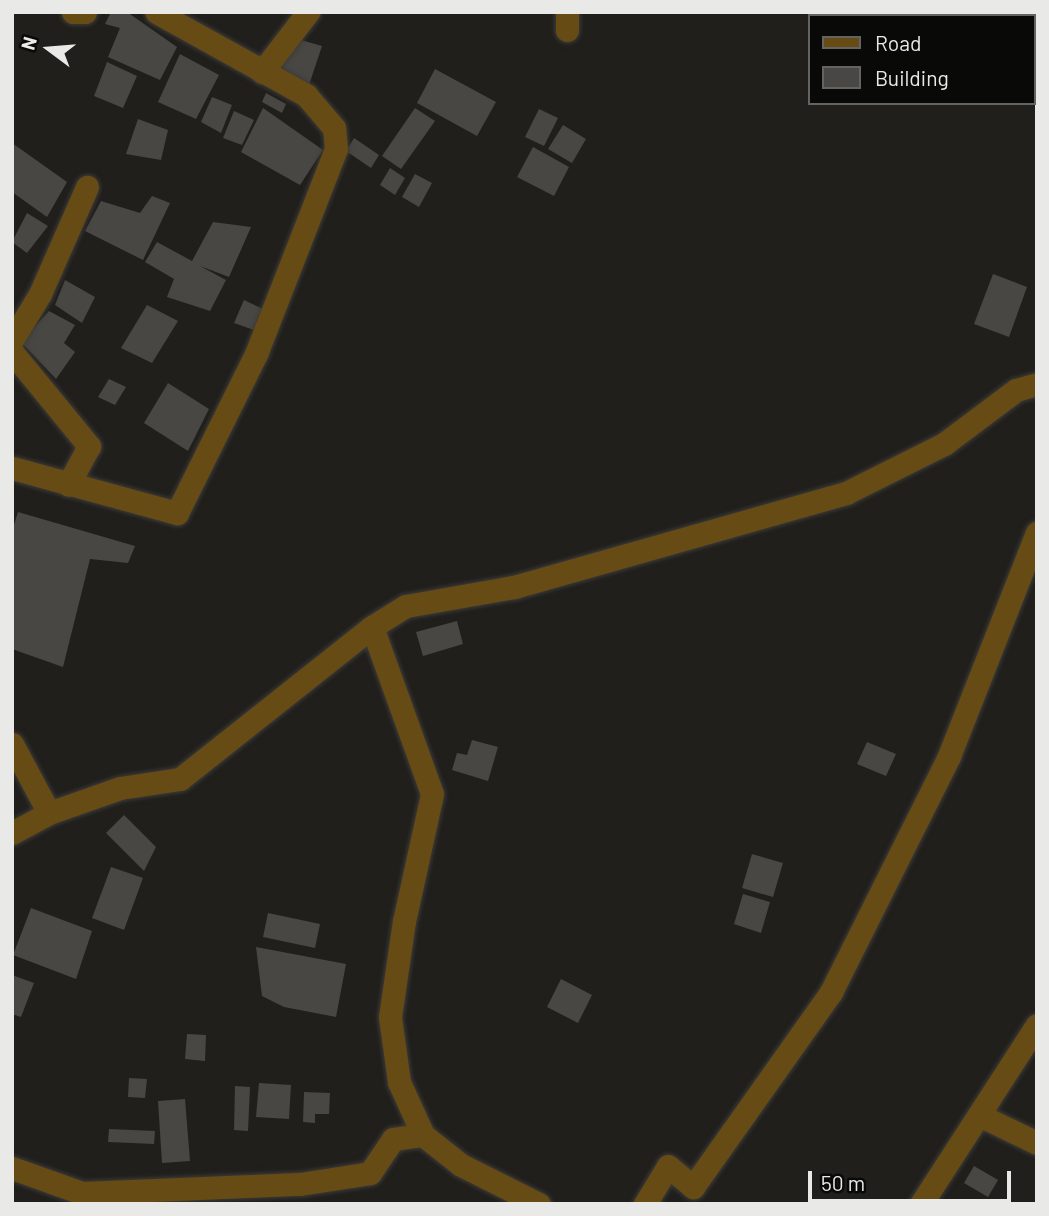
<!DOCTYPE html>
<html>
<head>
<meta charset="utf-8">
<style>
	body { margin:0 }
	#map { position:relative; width:1049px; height:1216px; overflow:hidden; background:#201f1c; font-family:Barlow,sans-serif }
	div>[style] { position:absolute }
	.building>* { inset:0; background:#484744 }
	.roads { filter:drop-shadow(0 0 2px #3c3b38) drop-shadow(0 0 2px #3c3b38) }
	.minor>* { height:23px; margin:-11.5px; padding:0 11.5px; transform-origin:11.5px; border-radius:11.5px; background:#674b15 }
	span { translate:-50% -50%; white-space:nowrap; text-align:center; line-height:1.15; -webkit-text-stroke:7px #090908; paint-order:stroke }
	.frame { position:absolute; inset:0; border:14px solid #e9e9e7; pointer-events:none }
	.legend { position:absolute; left:808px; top:14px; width:228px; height:91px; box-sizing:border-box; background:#090908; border:2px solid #636361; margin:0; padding:9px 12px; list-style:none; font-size:21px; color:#e9e9e7 }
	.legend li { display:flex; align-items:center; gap:14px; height:35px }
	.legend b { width:35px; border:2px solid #636361 }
	.north { position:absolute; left:14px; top:14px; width:70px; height:70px; -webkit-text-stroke:5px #090908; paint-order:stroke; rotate:286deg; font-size:19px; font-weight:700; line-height:28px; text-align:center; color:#e9e9e7 }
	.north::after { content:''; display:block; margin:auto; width:24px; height:32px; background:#e9e9e7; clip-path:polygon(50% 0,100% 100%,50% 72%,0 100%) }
	.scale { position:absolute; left:808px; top:1171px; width:203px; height:32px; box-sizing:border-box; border:4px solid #e9e9e7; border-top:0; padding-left:9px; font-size:21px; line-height:24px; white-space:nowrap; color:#e9e9e7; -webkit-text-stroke:5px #090908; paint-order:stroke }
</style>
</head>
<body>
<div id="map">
	<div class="building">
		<i style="clip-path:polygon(111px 12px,127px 12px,177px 47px,160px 80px,108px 57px,120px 28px,105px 24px)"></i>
		<i style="clip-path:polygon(294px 38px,322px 46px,309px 85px,278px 71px)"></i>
		<i style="clip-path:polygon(180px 54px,219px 75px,196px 119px,158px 102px)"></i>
		<i style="clip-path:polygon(107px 62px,137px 76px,123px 108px,94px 96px)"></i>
		<i style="clip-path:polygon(435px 69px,496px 102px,477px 136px,417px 103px)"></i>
		<i style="clip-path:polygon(266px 93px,286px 104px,282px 113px,262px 102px)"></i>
		<i style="clip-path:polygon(212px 97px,232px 105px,221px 133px,201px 122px)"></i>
		<i style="clip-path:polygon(263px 108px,323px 150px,300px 185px,241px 152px)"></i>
		<i style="clip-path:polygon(415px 108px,435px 121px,401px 169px,382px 156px)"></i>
		<i style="clip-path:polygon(539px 109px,558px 118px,544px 146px,525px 137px)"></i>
		<i style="clip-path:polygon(234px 111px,254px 120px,242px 145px,223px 138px)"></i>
		<i style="clip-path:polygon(138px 119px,168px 130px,161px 160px,126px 154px)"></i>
		<i style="clip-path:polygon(563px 125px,586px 139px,572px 163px,548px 149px)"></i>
		<i style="clip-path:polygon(354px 138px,379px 155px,371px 168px,346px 151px)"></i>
		<i style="clip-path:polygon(12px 143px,67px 182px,47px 217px,12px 192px)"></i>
		<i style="clip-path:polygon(533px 147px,569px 167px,554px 196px,517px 177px)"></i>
		<i style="clip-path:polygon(390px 168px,405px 178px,395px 195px,380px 185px)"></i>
		<i style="clip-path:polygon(415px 174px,432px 183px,419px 207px,402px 197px)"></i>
		<i style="clip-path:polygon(152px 196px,170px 203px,143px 260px,85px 231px,101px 201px,140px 213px)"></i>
		<i style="clip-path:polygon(27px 213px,48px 226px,27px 253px,12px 242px)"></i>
		<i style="clip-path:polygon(213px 222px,251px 227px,229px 277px,200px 266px,226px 280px,210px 311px,167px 297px,174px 279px,145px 262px,157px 242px,192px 261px)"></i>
		<i style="clip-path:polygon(993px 274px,1027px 287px,1009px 337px,974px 324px)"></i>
		<i style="clip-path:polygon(65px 280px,95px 297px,82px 323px,55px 305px)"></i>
		<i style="clip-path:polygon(244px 300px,265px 310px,257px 331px,234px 323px)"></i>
		<i style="clip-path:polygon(147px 305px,178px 321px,152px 363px,121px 348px)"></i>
		<i style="clip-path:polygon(49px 311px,75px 325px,64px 343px,75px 352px,56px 379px,21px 342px)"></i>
		<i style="clip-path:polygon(109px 379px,126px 387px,115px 405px,98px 397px)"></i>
		<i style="clip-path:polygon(168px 383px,209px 409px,188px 451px,144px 423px)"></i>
		<i style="clip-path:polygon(18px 512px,135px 546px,128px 563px,90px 559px,63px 667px,12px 649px,12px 531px)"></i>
		<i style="clip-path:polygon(457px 621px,463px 644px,423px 656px,416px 632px)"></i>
		<i style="clip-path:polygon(472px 740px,498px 747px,488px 781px,452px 770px,457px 753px,467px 755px)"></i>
		<i style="clip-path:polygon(867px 742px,896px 754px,886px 776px,857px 764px)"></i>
		<i style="clip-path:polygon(124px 815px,156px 847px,144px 871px,106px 833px)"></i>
		<i style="clip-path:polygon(752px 854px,783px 863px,773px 897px,742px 888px)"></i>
		<i style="clip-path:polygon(111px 867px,143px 878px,124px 930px,92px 918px)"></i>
		<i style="clip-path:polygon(743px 894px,770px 902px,761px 933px,734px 924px)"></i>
		<i style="clip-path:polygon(31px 908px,92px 931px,76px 979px,13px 955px)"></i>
		<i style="clip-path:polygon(268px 913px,320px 924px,315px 948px,263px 937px)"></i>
		<i style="clip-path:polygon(256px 947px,346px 964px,336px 1017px,284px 1007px,262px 996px)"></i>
		<i style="clip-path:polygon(12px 975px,34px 983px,21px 1017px,12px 1014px)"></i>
		<i style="clip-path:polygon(561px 979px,592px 995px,578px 1023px,547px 1007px)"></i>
		<i style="clip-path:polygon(187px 1034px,206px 1035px,205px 1061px,185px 1059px)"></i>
		<i style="clip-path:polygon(129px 1078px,147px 1079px,145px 1098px,128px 1097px)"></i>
		<i style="clip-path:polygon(259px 1083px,291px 1085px,289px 1119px,256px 1117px)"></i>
		<i style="clip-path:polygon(235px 1086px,250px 1087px,248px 1131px,234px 1130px)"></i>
		<i style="clip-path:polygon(304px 1092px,330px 1093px,329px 1114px,315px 1114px,315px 1123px,303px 1122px)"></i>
		<i style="clip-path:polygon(185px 1099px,190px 1161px,162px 1163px,158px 1101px)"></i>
		<i style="clip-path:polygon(109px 1129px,155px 1131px,154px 1144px,108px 1142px)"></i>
		<i style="clip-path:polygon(974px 1166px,998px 1180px,988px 1197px,964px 1183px)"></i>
	</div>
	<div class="roads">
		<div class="minor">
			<i style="left:73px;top:12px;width:12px"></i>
			<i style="left:567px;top:12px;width:18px;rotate:90deg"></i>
			<i style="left:262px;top:72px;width:76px;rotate:-52.5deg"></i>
			<i style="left:12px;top:340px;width:54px;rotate:-58.7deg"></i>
			<i style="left:40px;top:294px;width:117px;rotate:-66.3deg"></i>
			<i style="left:12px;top:352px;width:122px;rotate:50.7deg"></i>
			<i style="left:89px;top:446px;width:44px;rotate:118.3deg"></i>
			<i style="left:12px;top:468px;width:171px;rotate:15.3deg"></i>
			<i style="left:177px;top:513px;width:178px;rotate:-63.6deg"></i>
			<i style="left:256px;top:354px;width:220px;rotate:-68.7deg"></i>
			<i style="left:336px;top:149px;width:21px;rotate:-95deg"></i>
			<i style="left:334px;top:128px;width:43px;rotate:-130.3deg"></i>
			<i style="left:306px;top:95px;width:171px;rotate:-151deg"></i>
			<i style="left:372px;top:627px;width:177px;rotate:70.2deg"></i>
			<i style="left:432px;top:794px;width:130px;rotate:102.4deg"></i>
			<i style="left:404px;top:921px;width:97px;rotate:98.3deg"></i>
			<i style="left:390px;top:1017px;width:66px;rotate:82.1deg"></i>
			<i style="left:399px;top:1082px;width:58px;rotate:65.6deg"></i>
			<i style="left:423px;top:1135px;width:48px;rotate:38.3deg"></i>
			<i style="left:461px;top:1165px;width:87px;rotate:26.6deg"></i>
			<i style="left:12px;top:744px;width:78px;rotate:61.8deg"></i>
			<i style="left:12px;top:833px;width:42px;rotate:-28.4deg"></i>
			<i style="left:49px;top:813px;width:75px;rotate:-19.4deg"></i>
			<i style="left:120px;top:788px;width:61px;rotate:-8.5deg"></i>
			<i style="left:180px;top:779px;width:245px;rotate:-38.4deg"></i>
			<i style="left:372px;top:627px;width:40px;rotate:-32deg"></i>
			<i style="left:406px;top:606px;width:110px;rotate:-10deg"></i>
			<i style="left:514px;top:587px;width:345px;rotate:-15.8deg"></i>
			<i style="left:846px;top:493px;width:110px;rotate:-26.6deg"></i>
			<i style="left:944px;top:444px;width:90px;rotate:-36.9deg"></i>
			<i style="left:1016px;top:390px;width:22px;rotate:-16deg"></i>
			<i style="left:979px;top:1115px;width:64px;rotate:25.8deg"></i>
			<i style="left:12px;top:1168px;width:74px;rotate:19.7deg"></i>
			<i style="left:82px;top:1193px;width:218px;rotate:-2.4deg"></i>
			<i style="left:300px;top:1184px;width:71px;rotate:-8.9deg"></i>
			<i style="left:370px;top:1173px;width:41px;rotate:-55.9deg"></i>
			<i style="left:393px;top:1139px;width:30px;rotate:-8deg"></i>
			<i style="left:645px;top:1204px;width:44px;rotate:-58.8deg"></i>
			<i style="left:668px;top:1166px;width:33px;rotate:40deg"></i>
			<i style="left:693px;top:1187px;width:239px;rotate:-54.7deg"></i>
			<i style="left:831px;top:992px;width:264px;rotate:-63.4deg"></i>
			<i style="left:949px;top:756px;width:240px;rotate:-68.5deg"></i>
			<i style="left:921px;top:1204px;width:213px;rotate:-57.1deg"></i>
		</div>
	</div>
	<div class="frame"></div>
	<ul class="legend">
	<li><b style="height:9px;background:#674b15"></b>Road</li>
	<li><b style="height:19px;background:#484744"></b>Building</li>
	</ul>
	<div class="north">N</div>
	<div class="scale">50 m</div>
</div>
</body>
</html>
